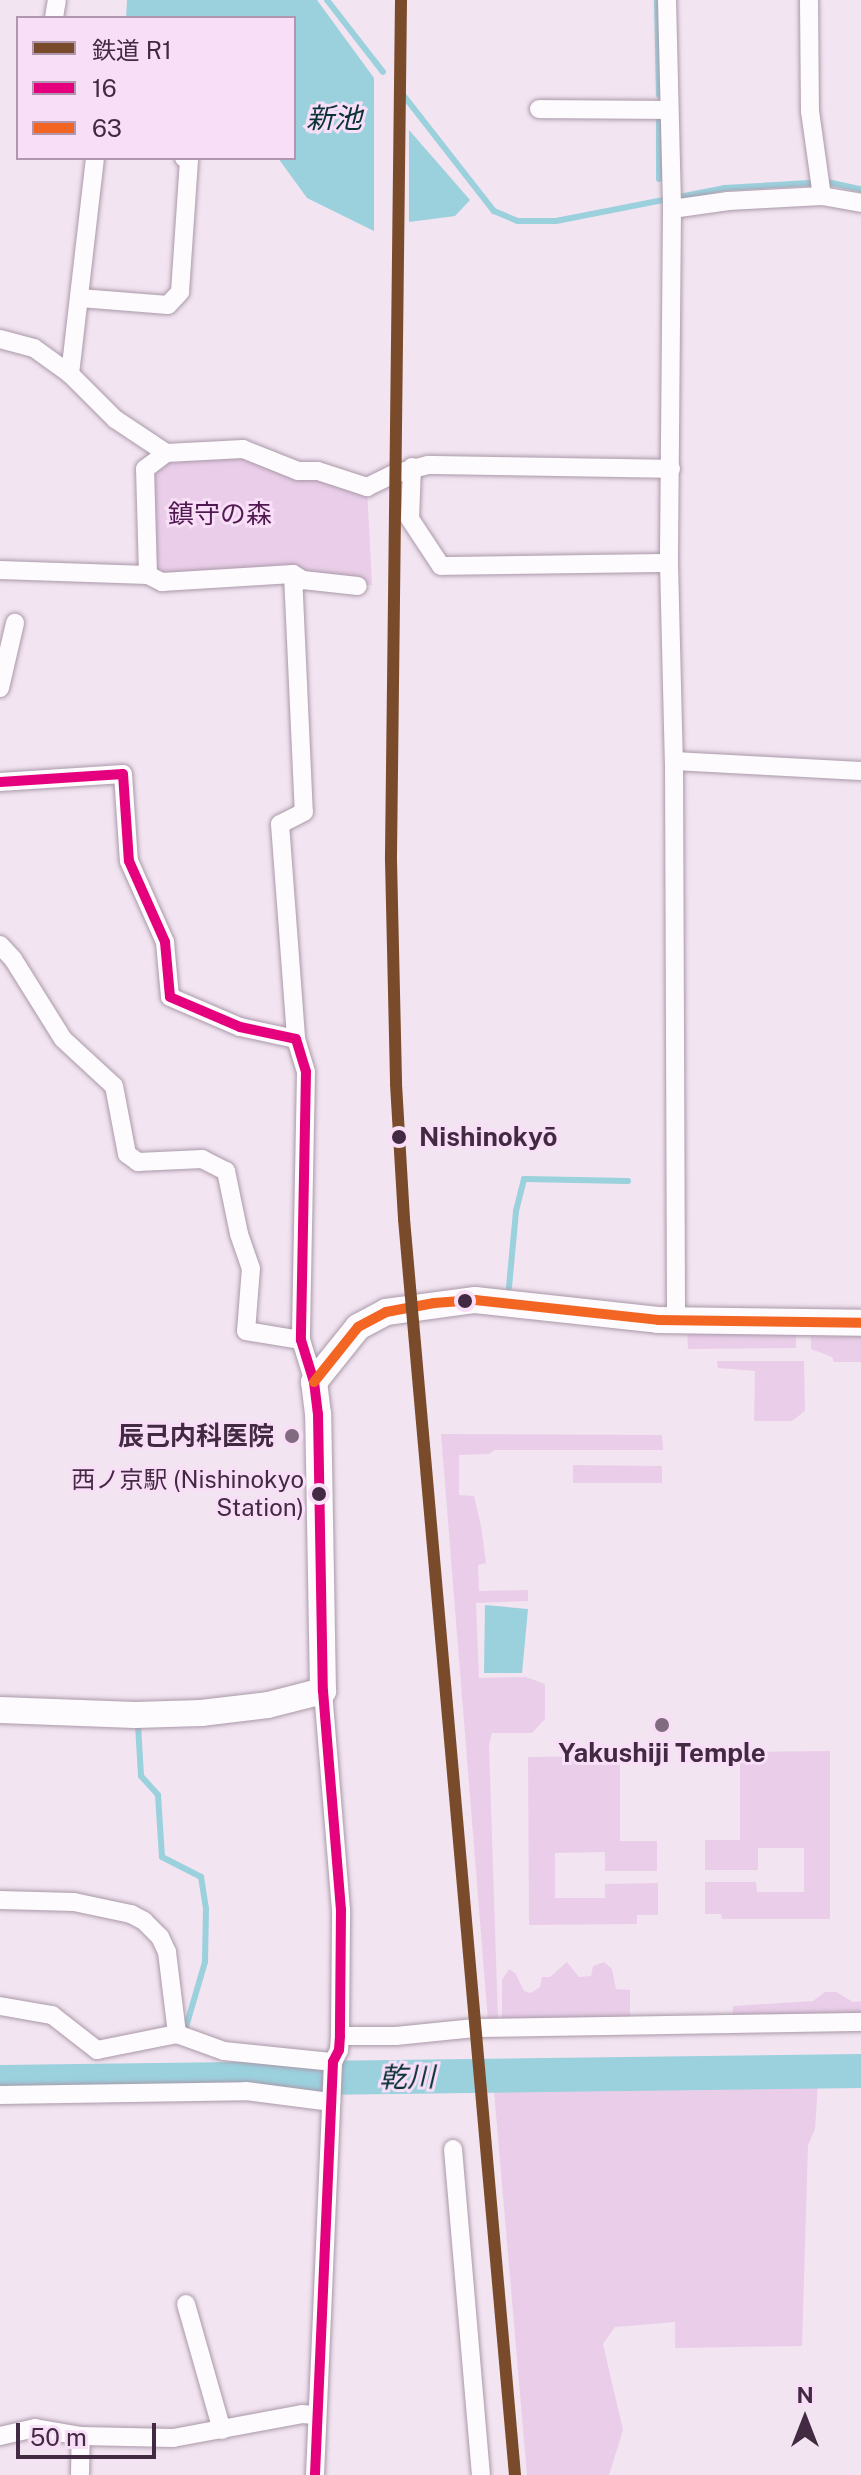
<!DOCTYPE html>
<html>
<head>
<meta charset="utf-8">
<style>
	body { margin:0 }
	#map { position:relative; width:861px; height:2475px; overflow:hidden; background:#f2e4f1; font-family:"Public Sans","Noto Sans JP",sans-serif }
	div>[style] { position:absolute }
	.green>* { inset:0; background:#eacee9 }
	.water>* { inset:0; background:#9bd0dd }
	.stream>* { height:6px; margin:-3px; padding:0 3px; transform-origin:3px; border-radius:3px; background:#9bd0dd }
	.river>* { height:34px; margin:-17px; padding:0 17px; transform-origin:17px; border-radius:17px; background:#9bd0dd }
	.roads { filter:drop-shadow(0 0 2px #aa99a9) drop-shadow(0 0 2px #aa99a9) }
	.street>* { height:18px; margin:-9px; padding:0 9px; transform-origin:9px; border-radius:9px; background:#fdfbfd }
	.secondary>* { height:26px; margin:-13px; padding:0 13px; transform-origin:13px; border-radius:13px; background:#fdfbfd }
	.bus-1>* { height:10px; margin:-5px; padding:0 5px; transform-origin:5px; border-radius:5px; background:#e5007d }
	.bus-2>* { height:10px; margin:-5px; padding:0 5px; transform-origin:5px; border-radius:5px; background:#f26522 }
	.rail-1>* { height:12px; margin:-6px; padding:0 6px; transform-origin:6px; border-radius:6px; background:#7a4b2a }
	.dots>* { width:22px; height:22px; translate:-50% -50%; box-sizing:border-box; border:4px solid #f8def7; border-radius:50% }
	span { translate:-50% -50%; white-space:nowrap; text-align:center; line-height:1.15; -webkit-text-stroke:6px #f8def7; paint-order:stroke }
	.bus-label { font-size:24px; color:#432a43 }
	.right { translate:-100% -50%; text-align:right }
	.park-label { font-size:26px; color:#501951 }
	.stop-label { font-size:26px; color:#432a43; font-weight:700 }
	.left { translate:0 -50%; text-align:left }
	.poi-label { font-size:26px; color:#432a43; font-weight:700 }
	.water-label { font-size:28px; color:#0a3338; font-style:italic }
	.legend { position:absolute; left:16px; top:16px; width:280px; height:144px; box-sizing:border-box; background:#f8def7; border:2px solid #b096af; margin:0; padding:10px 14px; list-style:none; font-size:24px; color:#432a43 }
	.legend li { display:flex; align-items:center; gap:16px; height:40px }
	.legend b { width:40px; border:2px solid #b096af }
	.north { position:absolute; left:765px; top:2379px; width:80px; height:80px; -webkit-text-stroke:6px #f8def7; paint-order:stroke; rotate:0deg; font-size:22px; font-weight:700; line-height:32px; text-align:center; color:#432a43 }
	.north::after { content:''; display:block; margin:auto; width:28px; height:36px; background:#432a43; clip-path:polygon(50% 0,100% 100%,50% 72%,0 100%) }
	.scale { position:absolute; left:16px; top:2423px; width:140px; height:36px; box-sizing:border-box; border:4px solid #432a43; border-top:0; padding-left:10px; font-size:24px; line-height:28px; white-space:nowrap; color:#432a43; -webkit-text-stroke:6px #f8def7; paint-order:stroke }
</style>
</head>
<body>
<div id="map">
	<div class="green">
		<i style="clip-path:polygon(242px 451px,367px 488px,372px 585px,149px 574px,146px 470px,167px 454px)"></i>
		<i style="clip-path:polygon(687px 1331px,796px 1332px,796px 1348px,688px 1349px)"></i>
		<i style="clip-path:polygon(861px 1334px,861px 1362px,834px 1362px,832px 1357px,811px 1349px,811px 1335px)"></i>
		<i style="clip-path:polygon(717px 1361px,804px 1361px,805px 1411px,792px 1421px,754px 1421px,755px 1371px,718px 1368px)"></i>
		<i style="clip-path:polygon(441px 1434px,662px 1435px,663px 1450px,495px 1450px,489px 1454px,459px 1455px,459px 1495px,474px 1496px,481px 1526px,486px 1563px,478px 1565px,479px 1591px,528px 1590px,528px 1601px,476px 1603px,479px 1678px,526px 1677px,545px 1684px,545px 1719px,532px 1733px,492px 1733px,489px 1745px,498px 2020px,488px 2021px)"></i>
		<i style="clip-path:polygon(573px 1465px,662px 1466px,662px 1483px,573px 1483px)"></i>
		<i style="clip-path:polygon(830px 1751px,830px 1919px,722px 1919px,721px 1914px,705px 1914px,705px 1882px,756px 1882px,757px 1892px,804px 1892px,804px 1848px,758px 1848px,758px 1870px,705px 1870px,705px 1840px,740px 1840px,740px 1752px)"></i>
		<i style="clip-path:polygon(620px 1756px,620px 1841px,657px 1841px,657px 1871px,605px 1871px,605px 1852px,555px 1853px,555px 1898px,605px 1898px,605px 1884px,658px 1883px,658px 1915px,637px 1915px,637px 1924px,529px 1925px,528px 1757px)"></i>
		<i style="clip-path:polygon(567px 1962px,579px 1977px,591px 1976px,593px 1966px,604px 1962px,612px 1969px,616px 1989px,630px 1990px,630px 2023px,502px 2021px,502px 1980px,509px 1969px,515px 1973px,524px 1991px,531px 1993px,540px 1987px,542px 1977px,550px 1977px)"></i>
		<i style="clip-path:polygon(825px 1992px,836px 1992px,853px 2002px,861px 2001px,861px 2016px,732px 2022px,733px 2006px,813px 2001px)"></i>
		<i style="clip-path:polygon(818px 2084px,815px 2129px,808px 2145px,802px 2346px,675px 2348px,675px 2322px,615px 2327px,603px 2344px,623px 2430px,609px 2475px,527px 2475px,494px 2091px)"></i>
	</div>
	<div class="water">
		<i style="clip-path:polygon(127px 0,317px 0,374px 78px,374px 231px,307px 198px,278px 158px,294px 158px,294px 18px,126px 18px)"></i>
		<i style="clip-path:polygon(409px 130px,470px 200px,455px 216px,409px 222px)"></i>
		<i style="clip-path:polygon(485px 1605px,528px 1609px,522px 1673px,484px 1673px)"></i>
	</div>
	<div class="stream">
		<i style="left:327px;top:0;width:91px;rotate:52.1deg"></i>
		<i style="left:657px;top:0;width:95px;rotate:88.8deg"></i>
		<i style="left:404px;top:96px;width:146px;rotate:52deg"></i>
		<i style="left:494px;top:211px;width:26px;rotate:23deg"></i>
		<i style="left:518px;top:221px;width:38px"></i>
		<i style="left:556px;top:221px;width:171px;rotate:-11.1deg"></i>
		<i style="left:724px;top:188px;width:103px;rotate:-3.3deg"></i>
		<i style="left:827px;top:182px;width:35px;rotate:12deg"></i>
		<i style="left:659px;top:118px;width:61px;rotate:90deg"></i>
		<i style="left:509px;top:1287px;width:76px;rotate:-84.7deg"></i>
		<i style="left:516px;top:1211px;width:33px;rotate:-76deg"></i>
		<i style="left:524px;top:1179px;width:104px;rotate:1.1deg"></i>
		<i style="left:135px;top:1725px;width:3px"></i>
		<i style="left:138px;top:1725px;width:51px;rotate:86.6deg"></i>
		<i style="left:141px;top:1776px;width:25px;rotate:48deg"></i>
		<i style="left:158px;top:1795px;width:62px;rotate:86.3deg"></i>
		<i style="left:162px;top:1857px;width:44px;rotate:27.1deg"></i>
		<i style="left:201px;top:1877px;width:32px;rotate:81deg"></i>
		<i style="left:206px;top:1909px;width:53px;rotate:91.1deg"></i>
		<i style="left:205px;top:1962px;width:68px;rotate:106.3deg"></i>
	</div>
	<div class="river">
		<i style="left:0;top:2082px;width:861px;rotate:-0.73deg"></i>
	</div>
	<div class="roads">
		<div class="street">
			<i style="left:667px;top:0;width:209px;rotate:88.6deg"></i>
			<i style="left:672px;top:209px;width:354px;rotate:90.5deg"></i>
			<i style="left:669px;top:563px;width:198px;rotate:88.6deg"></i>
			<i style="left:674px;top:761px;width:558px;rotate:89.79deg"></i>
			<i style="left:809px;top:0;width:111px;rotate:89.5deg"></i>
			<i style="left:810px;top:111px;width:86px;rotate:82deg"></i>
			<i style="left:54px;top:18px;width:18px;rotate:-81deg"></i>
			<i style="left:539px;top:109px;width:129px;rotate:0.4deg"></i>
			<i style="left:672px;top:209px;width:57px;rotate:-8.1deg"></i>
			<i style="left:728px;top:201px;width:94px;rotate:-3deg"></i>
			<i style="left:822px;top:196px;width:40px;rotate:10deg"></i>
			<i style="left:80px;top:298px;width:88px;rotate:4.5deg"></i>
			<i style="left:168px;top:305px;width:18px;rotate:-47deg"></i>
			<i style="left:180px;top:292px;width:133px;rotate:-86.1deg"></i>
			<i style="left:189px;top:159px;width:5px;rotate:-169deg"></i>
			<i style="left:0;top:339px;width:35px;rotate:15deg"></i>
			<i style="left:34px;top:348px;width:44px;rotate:35.8deg"></i>
			<i style="left:70px;top:374px;width:64px;rotate:45deg"></i>
			<i style="left:115px;top:419px;width:61px;rotate:33.7deg"></i>
			<i style="left:70px;top:374px;width:217px;rotate:-83.4deg"></i>
			<i style="left:412px;top:467px;width:52px;rotate:92.2deg"></i>
			<i style="left:410px;top:519px;width:56px;rotate:56.6deg"></i>
			<i style="left:441px;top:566px;width:228px;rotate:-0.8deg"></i>
			<i style="left:0;top:570px;width:148px;rotate:1.9deg"></i>
			<i style="left:148px;top:575px;width:16px;rotate:27deg"></i>
			<i style="left:162px;top:582px;width:131px;rotate:-3.5deg"></i>
			<i style="left:293px;top:574px;width:12px;rotate:31deg"></i>
			<i style="left:303px;top:580px;width:55px;rotate:6.2deg"></i>
			<i style="left:293px;top:574px;width:238px;rotate:87.4deg"></i>
			<i style="left:304px;top:812px;width:27px;rotate:153deg"></i>
			<i style="left:280px;top:824px;width:216px;rotate:85.7deg"></i>
			<i style="left:148px;top:575px;width:106px;rotate:-91.6deg"></i>
			<i style="left:145px;top:469px;width:26px;rotate:-37deg"></i>
			<i style="left:166px;top:453px;width:77px;rotate:-3deg"></i>
			<i style="left:243px;top:449px;width:59px;rotate:21.8deg"></i>
			<i style="left:298px;top:471px;width:20px"></i>
			<i style="left:318px;top:471px;width:52px;rotate:18.1deg"></i>
			<i style="left:367px;top:487px;width:30px;rotate:-26deg"></i>
			<i style="left:394px;top:474px;width:35px;rotate:-15deg"></i>
			<i style="left:428px;top:465px;width:243px;rotate:0.9deg"></i>
			<i style="left:0;top:688px;width:67px;rotate:-77deg"></i>
			<i style="left:674px;top:761px;width:187px;rotate:3.1deg"></i>
			<i style="left:0;top:782px;width:123px;rotate:-3.7deg"></i>
			<i style="left:123px;top:774px;width:87px;rotate:86.1deg"></i>
			<i style="left:129px;top:861px;width:89px;rotate:66deg"></i>
			<i style="left:165px;top:942px;width:55px;rotate:84.8deg"></i>
			<i style="left:170px;top:997px;width:76px;rotate:23.2deg"></i>
			<i style="left:240px;top:1027px;width:57px;rotate:12.1deg"></i>
			<i style="left:296px;top:1039px;width:34px;rotate:73deg"></i>
			<i style="left:306px;top:1072px;width:268px;rotate:91.1deg"></i>
			<i style="left:301px;top:1340px;width:44px;rotate:72.8deg"></i>
			<i style="left:0;top:945px;width:19px;rotate:47deg"></i>
			<i style="left:13px;top:959px;width:94px;rotate:58deg"></i>
			<i style="left:63px;top:1039px;width:69px;rotate:42.7deg"></i>
			<i style="left:114px;top:1086px;width:69px;rotate:79.2deg"></i>
			<i style="left:127px;top:1154px;width:14px;rotate:36deg"></i>
			<i style="left:138px;top:1162px;width:64px;rotate:-2.7deg"></i>
			<i style="left:202px;top:1159px;width:27px;rotate:27deg"></i>
			<i style="left:226px;top:1171px;width:64px;rotate:78.3deg"></i>
			<i style="left:239px;top:1234px;width:36px;rotate:71deg"></i>
			<i style="left:251px;top:1268px;width:63px;rotate:94.5deg"></i>
			<i style="left:246px;top:1331px;width:56px;rotate:9.3deg"></i>
			<i style="left:0;top:1900px;width:74px;rotate:1.5deg"></i>
			<i style="left:74px;top:1902px;width:58px;rotate:11.9deg"></i>
			<i style="left:131px;top:1914px;width:15px;rotate:28deg"></i>
			<i style="left:144px;top:1921px;width:23px;rotate:45deg"></i>
			<i style="left:160px;top:1937px;width:17px;rotate:65deg"></i>
			<i style="left:167px;top:1952px;width:83px;rotate:83deg"></i>
			<i style="left:0;top:2006px;width:53px;rotate:9.8deg"></i>
			<i style="left:52px;top:2015px;width:57px;rotate:37.9deg"></i>
			<i style="left:97px;top:2050px;width:82px;rotate:-11.3deg"></i>
			<i style="left:177px;top:2034px;width:50px;rotate:19.9deg"></i>
			<i style="left:224px;top:2051px;width:110px;rotate:5.8deg"></i>
			<i style="left:340px;top:2036px;width:56px"></i>
			<i style="left:396px;top:2036px;width:79px;rotate:-5.8deg"></i>
			<i style="left:475px;top:2028px;width:386px;rotate:-0.9deg"></i>
			<i style="left:0;top:2095px;width:246px;rotate:-0.9deg"></i>
			<i style="left:246px;top:2091px;width:86px;rotate:7.4deg"></i>
			<i style="left:453px;top:2149px;width:327px;rotate:85.1deg"></i>
			<i style="left:186px;top:2304px;width:131px;rotate:74.1deg"></i>
			<i style="left:0;top:2436px;width:36px;rotate:-13deg"></i>
			<i style="left:35px;top:2428px;width:47px;rotate:9.9deg"></i>
			<i style="left:80px;top:2475px;width:39px;rotate:-89deg"></i>
			<i style="left:81px;top:2436px;width:92px;rotate:1.2deg"></i>
			<i style="left:173px;top:2438px;width:131px;rotate:-10.5deg"></i>
			<i style="left:302px;top:2414px;width:13px;rotate:4deg"></i>
			<i style="left:315px;top:2475px;width:413px;rotate:-87.5deg"></i>
			<i style="left:333px;top:2062px;width:13px;rotate:-63deg"></i>
			<i style="left:339px;top:2050px;width:14px;rotate:-86deg"></i>
			<i style="left:340px;top:2036px;width:126px;rotate:-89.5deg"></i>
			<i style="left:341px;top:1910px;width:220px;rotate:-94.7deg"></i>
		</div>
		<div class="secondary">
			<i style="left:0;top:1710px;width:135px;rotate:2.1deg"></i>
			<i style="left:135px;top:1715px;width:66px;rotate:-1.7deg"></i>
			<i style="left:201px;top:1713px;width:67px;rotate:-6.8deg"></i>
			<i style="left:268px;top:1705px;width:57px;rotate:-14.3deg"></i>
			<i style="left:323px;top:1691px;width:277px;rotate:-91deg"></i>
			<i style="left:318px;top:1414px;width:32px;rotate:-97deg"></i>
			<i style="left:314px;top:1382px;width:70px;rotate:-51.3deg"></i>
			<i style="left:358px;top:1327px;width:32px;rotate:-28deg"></i>
			<i style="left:386px;top:1312px;width:90px;rotate:-7.7deg"></i>
			<i style="left:475px;top:1300px;width:184px;rotate:6.2deg"></i>
			<i style="left:658px;top:1320px;width:203px;rotate:0.8deg"></i>
		</div>
	</div>
	<div class="bus-1">
		<i style="left:0;top:782px;width:123px;rotate:-3.7deg"></i>
		<i style="left:123px;top:774px;width:87px;rotate:86.1deg"></i>
		<i style="left:129px;top:861px;width:89px;rotate:66deg"></i>
		<i style="left:165px;top:942px;width:55px;rotate:84.8deg"></i>
		<i style="left:170px;top:997px;width:76px;rotate:23.2deg"></i>
		<i style="left:240px;top:1027px;width:57px;rotate:12.1deg"></i>
		<i style="left:296px;top:1039px;width:34px;rotate:73deg"></i>
		<i style="left:306px;top:1072px;width:268px;rotate:91.1deg"></i>
		<i style="left:301px;top:1340px;width:44px;rotate:72.8deg"></i>
		<i style="left:314px;top:1382px;width:32px;rotate:83deg"></i>
		<i style="left:318px;top:1414px;width:277px;rotate:89deg"></i>
		<i style="left:323px;top:1691px;width:220px;rotate:85.3deg"></i>
		<i style="left:341px;top:1910px;width:126px;rotate:90.5deg"></i>
		<i style="left:340px;top:2036px;width:14px;rotate:94deg"></i>
		<i style="left:339px;top:2050px;width:13px;rotate:117deg"></i>
		<i style="left:333px;top:2062px;width:413px;rotate:92.5deg"></i>
	</div>
	<div class="bus-2">
		<i style="left:314px;top:1382px;width:70px;rotate:-51.3deg"></i>
		<i style="left:358px;top:1327px;width:32px;rotate:-28deg"></i>
		<i style="left:386px;top:1312px;width:49px;rotate:-10.6deg"></i>
		<i style="left:434px;top:1303px;width:41px;rotate:-4.2deg"></i>
		<i style="left:475px;top:1300px;width:184px;rotate:6.2deg"></i>
		<i style="left:658px;top:1320px;width:203px;rotate:0.8deg"></i>
	</div>
	<div class="rail-1">
		<i style="left:401px;top:0;width:860px;rotate:90.67deg"></i>
		<i style="left:391px;top:860px;width:224px;rotate:88.7deg"></i>
		<i style="left:396px;top:1084px;width:135px;rotate:86.6deg"></i>
		<i style="left:404px;top:1219px;width:1261px;rotate:84.95deg"></i>
	</div>
	<div class="dots">
		<i style="left:399px;top:1137px;background:#432a43"></i>
		<i style="left:465px;top:1301px;background:#432a43"></i>
		<i style="left:292px;top:1436px;background:#806b80"></i>
		<i style="left:319px;top:1494px;background:#432a43"></i>
		<i style="left:662px;top:1725px;background:#806b80"></i>
	</div>
	<div class="bus-label">
		<span class="right" style="left:304px;top:1494px">西ノ京駅 (Nishinokyo<br>Station)</span>
	</div>
	<div class="park-label">
		<span style="left:220px;top:514px">鎮守の森</span>
	</div>
	<div class="stop-label">
		<span class="left" style="left:419px;top:1137px">Nishinokyō</span>
	</div>
	<div class="poi-label">
		<span class="right" style="left:274px;top:1436px">辰己内科医院</span>
		<span style="left:662px;top:1753px">Yakushiji Temple</span>
	</div>
	<div class="water-label">
		<span style="left:334px;top:118px">新池</span>
		<span style="left:407px;top:2077px;rotate:-1deg">乾川</span>
	</div>
	<ul class="legend">
	<li><b style="height:10px;background:#7a4b2a"></b>鉄道 R1</li>
	<li><b style="height:10px;background:#e5007d"></b>16</li>
	<li><b style="height:10px;background:#f26522"></b>63</li>
	</ul>
	<div class="north">N</div>
	<div class="scale">50 m</div>
</div>
</body>
</html>
